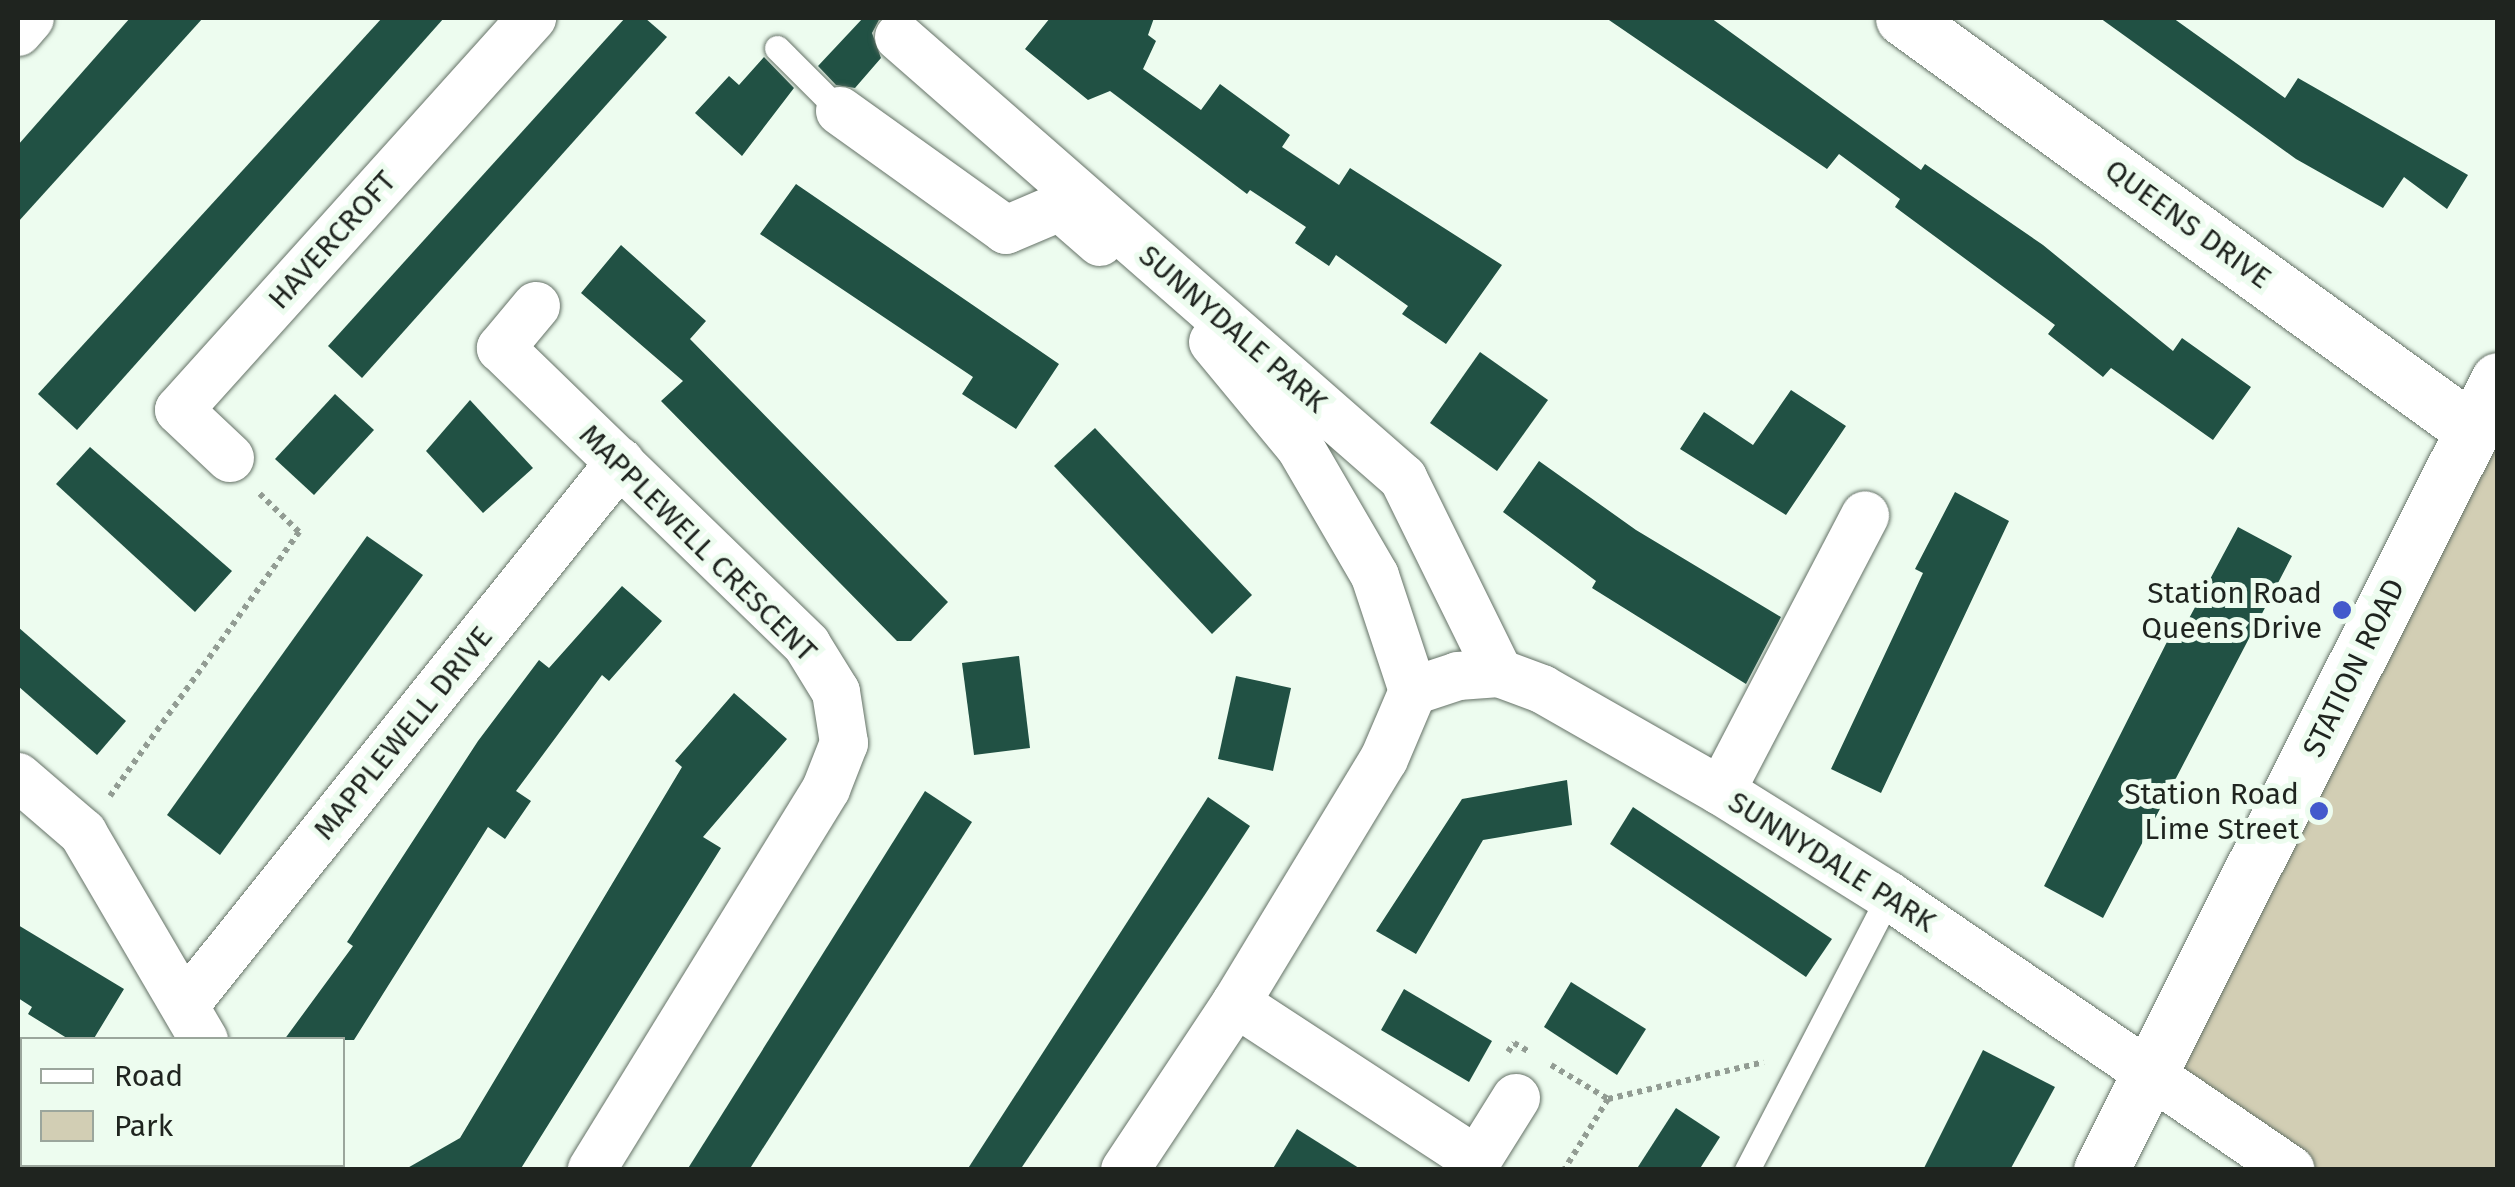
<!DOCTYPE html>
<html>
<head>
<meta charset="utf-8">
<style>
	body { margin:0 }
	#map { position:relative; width:2515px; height:1187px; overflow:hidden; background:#edfcef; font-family:"Fira Sans",sans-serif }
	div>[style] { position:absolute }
	.green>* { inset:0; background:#d2ceb4 }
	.building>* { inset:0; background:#215144 }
	.path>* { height:6px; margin-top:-3px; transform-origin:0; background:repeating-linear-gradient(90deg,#929c93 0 5px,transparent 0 10px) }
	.roads { filter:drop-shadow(0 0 2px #657267) drop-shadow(0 0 2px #657267) }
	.service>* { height:25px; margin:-12.5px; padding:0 12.5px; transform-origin:12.5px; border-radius:12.5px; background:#fff }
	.minor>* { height:48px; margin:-24px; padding:0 24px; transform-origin:24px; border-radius:24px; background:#fff }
	.tertiary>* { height:55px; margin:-27.5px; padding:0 27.5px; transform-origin:27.5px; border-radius:27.5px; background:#fff }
	.secondary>* { height:55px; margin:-27.5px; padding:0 27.5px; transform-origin:27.5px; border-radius:27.5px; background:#fff }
	.dots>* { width:28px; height:28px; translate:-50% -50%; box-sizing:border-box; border:5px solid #edfcef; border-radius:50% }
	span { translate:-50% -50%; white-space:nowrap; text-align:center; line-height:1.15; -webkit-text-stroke:10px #edfcef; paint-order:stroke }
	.street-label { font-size:30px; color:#1f241f }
	.poi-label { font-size:30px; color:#1f241f }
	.right { translate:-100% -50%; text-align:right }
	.frame { position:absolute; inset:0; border:20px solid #1f241f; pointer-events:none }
	.legend { position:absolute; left:20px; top:1037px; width:325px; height:130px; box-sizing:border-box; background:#edfcef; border:2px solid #9ba69c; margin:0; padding:12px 18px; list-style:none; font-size:30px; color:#1f241f }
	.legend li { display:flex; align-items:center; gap:20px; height:50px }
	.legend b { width:50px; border:2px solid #9ba69c }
</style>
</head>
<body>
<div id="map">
	<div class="green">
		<i style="clip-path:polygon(2497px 380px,2497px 1169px,2290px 1169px,2154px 1071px)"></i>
	</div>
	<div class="building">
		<i style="clip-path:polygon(130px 18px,203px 18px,18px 222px,18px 145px)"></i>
		<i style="clip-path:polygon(382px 18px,444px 18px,77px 430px,38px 394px)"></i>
		<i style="clip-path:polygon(625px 18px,645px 18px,667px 37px,362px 378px,328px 346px)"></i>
		<i style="clip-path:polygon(863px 18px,880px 18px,872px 33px,881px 58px,855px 88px,836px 85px,818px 66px)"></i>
		<i style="clip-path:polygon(1050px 18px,1154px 18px,1148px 35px,1156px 41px,1143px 69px,1201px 110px,1220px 84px,1290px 135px,1282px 147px,1339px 185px,1350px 168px,1502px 265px,1446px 344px,1402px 314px,1408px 306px,1336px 255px,1329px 266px,1295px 243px,1306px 227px,1250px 190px,1247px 194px,1110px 91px,1088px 100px,1025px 49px)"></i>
		<i style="clip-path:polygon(1606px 18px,1711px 18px,1921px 170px,1925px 164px,2043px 245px,2173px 351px,2182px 338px,2251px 387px,2213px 440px,2111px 368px,2103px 377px,2048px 334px,2055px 325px,1895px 207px,1900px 199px,1839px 154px,1827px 169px)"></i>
		<i style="clip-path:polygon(2100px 18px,2173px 18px,2285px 98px,2298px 78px,2468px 175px,2447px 209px,2404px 177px,2383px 208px,2296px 159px)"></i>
		<i style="clip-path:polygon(764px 57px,794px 88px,742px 156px,695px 113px,729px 76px,739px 85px)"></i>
		<i style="clip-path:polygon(796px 184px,1059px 364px,1016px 429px,962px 394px,973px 377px,760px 234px)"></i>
		<i style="clip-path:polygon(621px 245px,706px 321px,690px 339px,948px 602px,911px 641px,897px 641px,661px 401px,683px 381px,581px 293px)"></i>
		<i style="clip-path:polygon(1480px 352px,1548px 400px,1497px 471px,1430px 423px)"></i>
		<i style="clip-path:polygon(1791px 390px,1846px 426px,1786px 515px,1680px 449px,1704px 412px,1753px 445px)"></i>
		<i style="clip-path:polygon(335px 394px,374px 430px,314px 495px,275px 459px)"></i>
		<i style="clip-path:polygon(470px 400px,533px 468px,483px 513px,426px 451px)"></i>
		<i style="clip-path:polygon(1095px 428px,1252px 595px,1212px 634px,1054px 466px)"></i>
		<i style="clip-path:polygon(90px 447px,232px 571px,195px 612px,56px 484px)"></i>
		<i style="clip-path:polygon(1539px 461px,1636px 530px,1781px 617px,1746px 684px,1592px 588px,1596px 581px,1503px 512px)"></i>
		<i style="clip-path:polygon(1955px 492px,2009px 521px,1881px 793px,1831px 769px,1923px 573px,1915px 569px)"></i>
		<i style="clip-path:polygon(2238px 527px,2292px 556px,2103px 918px,2044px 886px,2178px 620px,2186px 624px)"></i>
		<i style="clip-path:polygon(367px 536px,423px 575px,220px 855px,167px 815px)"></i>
		<i style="clip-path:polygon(622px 586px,662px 621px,609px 681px,602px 675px,516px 791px,531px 801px,505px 839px,488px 827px,354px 1040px,284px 1040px,353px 946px,347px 942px,478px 741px,539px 660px,549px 668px)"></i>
		<i style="clip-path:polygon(18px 627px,126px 721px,97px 755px,18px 686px)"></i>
		<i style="clip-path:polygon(1019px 656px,1030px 748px,974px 755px,962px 663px)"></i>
		<i style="clip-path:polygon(1236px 676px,1291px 688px,1273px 771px,1218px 759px)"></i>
		<i style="clip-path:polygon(734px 693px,787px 739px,703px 837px,721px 848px,520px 1170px,404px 1170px,460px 1138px,682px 767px,675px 761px)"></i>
		<i style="clip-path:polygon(1567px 780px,1572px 825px,1483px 840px,1416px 954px,1376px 931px,1462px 799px)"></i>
		<i style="clip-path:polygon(925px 791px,972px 822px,749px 1170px,687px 1170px)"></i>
		<i style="clip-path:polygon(1208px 797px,1250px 826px,1204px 896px,1020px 1170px,967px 1170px)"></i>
		<i style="clip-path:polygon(1633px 807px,1832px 939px,1806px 977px,1610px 844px)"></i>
		<i style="clip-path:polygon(18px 925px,124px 989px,93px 1040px,70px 1040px,28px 1014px,32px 1007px,18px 998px)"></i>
		<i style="clip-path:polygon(1571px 982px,1646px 1029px,1617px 1075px,1544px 1027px)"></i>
		<i style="clip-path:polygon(1404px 989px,1492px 1041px,1469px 1082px,1381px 1030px)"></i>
		<i style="clip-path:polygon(1983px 1050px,2055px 1087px,2010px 1170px,1923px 1170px)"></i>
		<i style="clip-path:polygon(1676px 1108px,1720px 1137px,1699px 1170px,1636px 1170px)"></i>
		<i style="clip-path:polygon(1297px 1129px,1362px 1170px,1272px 1170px)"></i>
	</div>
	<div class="path">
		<i style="left:110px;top:796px;width:325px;rotate:-54.4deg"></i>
		<i style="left:299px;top:532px;width:59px;rotate:-135.7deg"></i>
		<i style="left:1508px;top:1052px;width:11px;rotate:-56deg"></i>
		<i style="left:1514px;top:1043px;width:16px;rotate:30deg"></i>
		<i style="left:1551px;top:1065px;width:66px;rotate:30.8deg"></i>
		<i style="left:1608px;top:1099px;width:84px;rotate:121.8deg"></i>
		<i style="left:1608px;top:1099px;width:160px;rotate:-13.3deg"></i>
	</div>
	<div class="roads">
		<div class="service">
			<i style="left:777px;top:48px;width:89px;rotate:45deg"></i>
			<i style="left:1747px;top:1170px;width:309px;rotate:-62.6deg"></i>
		</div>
		<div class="minor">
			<i style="left:18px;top:32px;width:18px;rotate:-49deg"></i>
			<i style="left:899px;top:37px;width:670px;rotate:41.19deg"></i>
			<i style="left:1403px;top:478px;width:217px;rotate:63.8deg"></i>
			<i style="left:840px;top:111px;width:204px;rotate:35.6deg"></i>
			<i style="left:1006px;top:230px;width:59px;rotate:-23.1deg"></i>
			<i style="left:1060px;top:207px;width:53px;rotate:41.2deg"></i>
			<i style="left:536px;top:306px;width:55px;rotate:129.8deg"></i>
			<i style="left:501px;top:348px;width:426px;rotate:44.1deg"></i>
			<i style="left:807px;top:645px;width:55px;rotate:58.3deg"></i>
			<i style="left:836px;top:692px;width:52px;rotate:81.1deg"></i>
			<i style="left:844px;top:743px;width:49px;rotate:111.4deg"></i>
			<i style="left:826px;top:789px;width:447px;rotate:121.6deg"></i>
			<i style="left:1213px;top:342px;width:136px;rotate:50.4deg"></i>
			<i style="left:1300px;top:447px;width:149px;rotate:59.8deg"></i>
			<i style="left:1375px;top:576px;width:121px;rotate:71.7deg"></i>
			<i style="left:230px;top:458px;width:70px;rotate:-136.7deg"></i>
			<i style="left:179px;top:410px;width:528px;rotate:-48deg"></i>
			<i style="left:18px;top:777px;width:86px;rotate:40.7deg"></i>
			<i style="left:83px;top:833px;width:240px;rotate:59.7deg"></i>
			<i style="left:1721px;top:791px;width:311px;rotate:-62.4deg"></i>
			<i style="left:1236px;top:1003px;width:288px;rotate:33.2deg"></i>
			<i style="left:185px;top:1005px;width:696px;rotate:-51.3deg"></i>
			<i style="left:272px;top:1164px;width:6px;rotate:72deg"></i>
			<i style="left:1125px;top:1170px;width:201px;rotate:-56.4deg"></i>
			<i style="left:1236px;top:1003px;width:285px;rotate:-58.8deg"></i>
			<i style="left:1384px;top:759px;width:74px;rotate:-66.9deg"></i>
			<i style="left:1413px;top:691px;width:47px;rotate:-18.4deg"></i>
			<i style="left:1458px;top:676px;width:41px;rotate:-4.2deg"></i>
			<i style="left:1499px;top:673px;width:46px;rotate:20.4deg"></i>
			<i style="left:1542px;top:689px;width:206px;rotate:29.7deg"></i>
			<i style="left:1721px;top:791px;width:198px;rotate:32deg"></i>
			<i style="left:1889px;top:896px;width:486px;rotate:34.3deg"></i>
			<i style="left:1471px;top:1170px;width:85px;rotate:-58deg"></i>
		</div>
		<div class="tertiary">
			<i style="left:1903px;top:18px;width:702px;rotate:35.91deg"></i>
		</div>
		<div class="secondary">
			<i style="left:2101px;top:1170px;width:884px;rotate:-63.32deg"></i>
		</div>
	</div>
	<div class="dots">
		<i style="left:2342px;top:610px;background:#4359cc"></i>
		<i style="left:2319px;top:811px;background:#4359cc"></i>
	</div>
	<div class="street-label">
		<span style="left:2188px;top:224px;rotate:36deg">QUEENS DRIVE</span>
		<span style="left:332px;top:240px;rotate:-48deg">HAVERCROFT</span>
		<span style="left:1233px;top:329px;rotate:41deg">SUNNYDALE PARK</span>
		<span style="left:698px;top:543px;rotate:45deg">MAPPLEWELL CRESCENT</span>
		<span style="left:2354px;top:668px;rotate:-64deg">STATION ROAD</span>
		<span style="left:403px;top:733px;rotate:-51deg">MAPPLEWELL DRIVE</span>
		<span style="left:1832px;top:862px;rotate:32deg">SUNNYDALE PARK</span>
	</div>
	<div class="poi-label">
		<span class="right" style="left:2322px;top:610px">Station Road<br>Queens Drive</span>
		<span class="right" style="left:2299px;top:811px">Station Road<br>Lime Street</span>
	</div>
	<div class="frame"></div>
	<ul class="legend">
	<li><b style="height:12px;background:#fff"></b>Road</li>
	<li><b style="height:28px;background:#d2ceb4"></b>Park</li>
	</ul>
</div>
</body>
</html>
